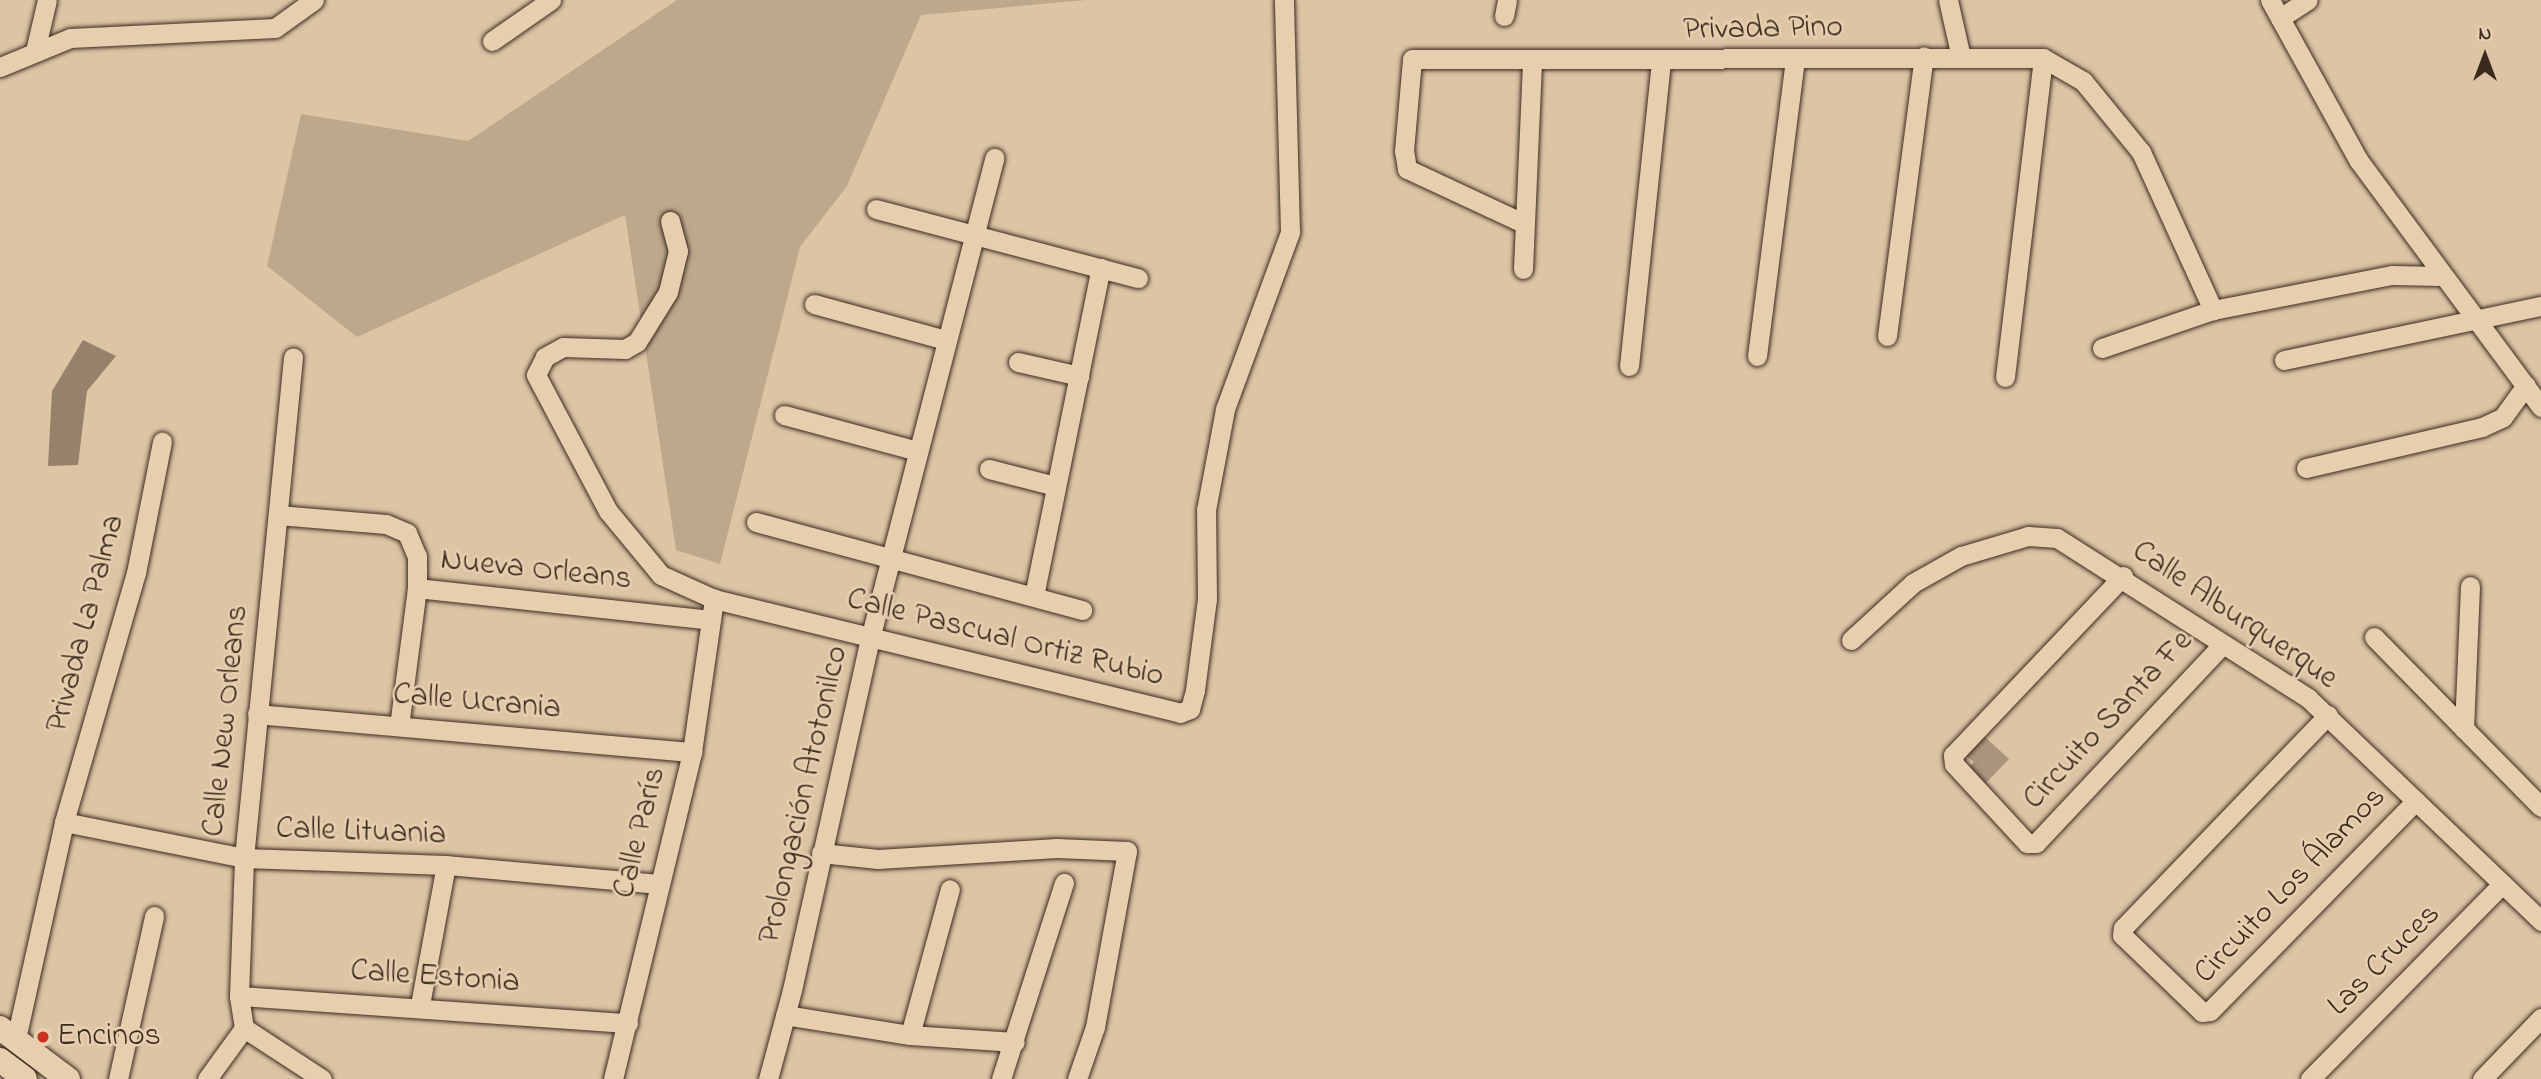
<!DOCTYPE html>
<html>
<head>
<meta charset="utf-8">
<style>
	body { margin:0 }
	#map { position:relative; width:2541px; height:1079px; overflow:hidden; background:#dcc4a5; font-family:"Indie Flower",sans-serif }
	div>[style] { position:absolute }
	.green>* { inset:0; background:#bea88c }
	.water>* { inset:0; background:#96816a }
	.building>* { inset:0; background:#aa947b }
	.roads { filter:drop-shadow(0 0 2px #3b2a1e) drop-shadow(0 0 2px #3b2a1e) }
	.minor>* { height:19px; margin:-9.5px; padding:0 9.5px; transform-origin:9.5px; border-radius:9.5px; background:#e6ceae }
	.major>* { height:24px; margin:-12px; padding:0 12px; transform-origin:12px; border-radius:12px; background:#e6ceae }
	.dots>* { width:19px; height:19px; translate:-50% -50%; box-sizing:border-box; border:4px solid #e6ceae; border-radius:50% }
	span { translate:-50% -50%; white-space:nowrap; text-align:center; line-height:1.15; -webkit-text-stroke:5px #e6ceae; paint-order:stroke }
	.street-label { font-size:32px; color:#3b2a1e }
	.poi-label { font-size:32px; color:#3b2a1e }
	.left { translate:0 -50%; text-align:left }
	.north { position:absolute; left:2450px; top:21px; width:70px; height:70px; -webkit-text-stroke:5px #e6ceae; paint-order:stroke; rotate:0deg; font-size:19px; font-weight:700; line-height:28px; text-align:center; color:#3b2a1e }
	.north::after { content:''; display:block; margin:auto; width:24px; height:32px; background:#3b2a1e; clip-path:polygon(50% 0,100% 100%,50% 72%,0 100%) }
</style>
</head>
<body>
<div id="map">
	<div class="green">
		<i style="clip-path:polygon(677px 0,1086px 0,921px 15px,847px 186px,800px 247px,720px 564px,676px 550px,625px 215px,357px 337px,267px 266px,301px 114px,468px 141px)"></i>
	</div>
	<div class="water">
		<i style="clip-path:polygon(83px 340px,116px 356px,87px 391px,78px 465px,48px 466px,52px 391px)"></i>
	</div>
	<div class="building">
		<i style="clip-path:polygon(1984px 736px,2009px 759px,1984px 785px,1967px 770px,1974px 762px,1966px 756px)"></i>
	</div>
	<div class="roads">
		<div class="minor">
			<i style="left:1948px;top:0;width:58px;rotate:77.2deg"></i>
			<i style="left:2270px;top:0;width:184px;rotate:61.1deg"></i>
			<i style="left:2359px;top:161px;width:306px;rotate:53.5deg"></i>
			<i style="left:1504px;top:16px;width:16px;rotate:-79deg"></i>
			<i style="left:2280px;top:18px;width:33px;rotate:-33deg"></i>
			<i style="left:492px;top:41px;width:72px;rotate:-34.8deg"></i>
			<i style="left:35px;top:51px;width:52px;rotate:-76.8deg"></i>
			<i style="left:0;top:67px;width:76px;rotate:-22.5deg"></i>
			<i style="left:70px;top:38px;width:205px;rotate:-2.8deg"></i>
			<i style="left:275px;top:28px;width:48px;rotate:-35.7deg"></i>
			<i style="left:876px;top:209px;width:271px;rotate:14.8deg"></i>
			<i style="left:670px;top:221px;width:31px;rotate:75deg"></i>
			<i style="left:678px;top:251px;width:42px;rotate:103.7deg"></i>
			<i style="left:668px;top:292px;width:59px;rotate:121.8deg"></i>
			<i style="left:637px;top:342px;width:14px;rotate:150deg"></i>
			<i style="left:625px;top:349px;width:62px;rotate:-178.2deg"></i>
			<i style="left:563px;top:347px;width:21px;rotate:151deg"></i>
			<i style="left:545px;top:357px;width:20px;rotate:117deg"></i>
			<i style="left:536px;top:375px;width:154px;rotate:62.1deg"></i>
			<i style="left:608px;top:511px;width:83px;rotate:50.4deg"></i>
			<i style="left:661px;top:575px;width:58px;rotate:24.4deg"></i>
			<i style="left:714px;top:599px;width:480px;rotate:13.7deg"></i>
			<i style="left:1180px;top:713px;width:11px;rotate:-22deg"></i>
			<i style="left:1190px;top:709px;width:20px;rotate:-75deg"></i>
			<i style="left:1195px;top:690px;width:92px;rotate:-82.5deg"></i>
			<i style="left:1207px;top:599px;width:89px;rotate:-90.6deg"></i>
			<i style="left:1206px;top:510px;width:103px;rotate:-79.3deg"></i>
			<i style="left:1225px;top:409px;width:189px;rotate:-69.8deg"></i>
			<i style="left:1290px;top:232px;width:232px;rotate:-91.5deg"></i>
			<i style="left:1523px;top:223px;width:128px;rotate:-155deg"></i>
			<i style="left:1407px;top:169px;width:18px;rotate:-99deg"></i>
			<i style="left:1404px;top:151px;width:92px;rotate:-85deg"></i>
			<i style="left:1412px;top:59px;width:631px;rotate:-0.09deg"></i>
			<i style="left:2043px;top:58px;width:46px;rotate:29.9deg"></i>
			<i style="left:2083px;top:81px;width:92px;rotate:50.8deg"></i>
			<i style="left:2141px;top:152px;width:174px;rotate:65.5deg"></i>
			<i style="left:1523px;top:269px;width:209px;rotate:-87.5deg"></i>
			<i style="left:814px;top:304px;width:137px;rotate:15.3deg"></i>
			<i style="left:1887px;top:336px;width:282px;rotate:-82.5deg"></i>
			<i style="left:2102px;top:348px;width:117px;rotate:-18.9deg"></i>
			<i style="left:2213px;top:310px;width:182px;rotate:-11.1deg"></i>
			<i style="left:2392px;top:275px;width:49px;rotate:1.2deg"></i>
			<i style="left:1757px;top:356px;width:299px;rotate:-82.7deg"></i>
			<i style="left:2284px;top:360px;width:263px;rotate:-11.9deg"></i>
			<i style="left:1018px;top:362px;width:63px;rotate:12.9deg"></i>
			<i style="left:1629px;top:366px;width:306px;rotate:-84deg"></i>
			<i style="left:2005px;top:377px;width:321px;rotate:-83.2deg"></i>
			<i style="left:784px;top:415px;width:138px;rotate:15.1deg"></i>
			<i style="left:2306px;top:468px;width:181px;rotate:-13.1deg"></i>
			<i style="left:2482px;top:427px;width:23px;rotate:-25deg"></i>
			<i style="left:2503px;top:417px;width:39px;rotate:-54deg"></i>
			<i style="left:989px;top:469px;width:68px;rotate:14.4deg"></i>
			<i style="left:278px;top:515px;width:108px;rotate:4.8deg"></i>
			<i style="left:386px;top:524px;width:23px;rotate:23deg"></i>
			<i style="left:407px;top:533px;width:25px;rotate:67deg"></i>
			<i style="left:417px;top:556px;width:32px;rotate:90deg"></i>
			<i style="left:417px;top:588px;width:139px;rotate:97.4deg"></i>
			<i style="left:756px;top:522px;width:338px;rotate:15.1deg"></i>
			<i style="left:2123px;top:576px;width:247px;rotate:133.5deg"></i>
			<i style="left:1953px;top:755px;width:9px;rotate:84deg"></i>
			<i style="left:1954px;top:764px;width:108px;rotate:47.3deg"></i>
			<i style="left:2027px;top:843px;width:9px"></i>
			<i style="left:2036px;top:843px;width:272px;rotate:-46.8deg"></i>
			<i style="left:417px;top:588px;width:295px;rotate:6.2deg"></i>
			<i style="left:1034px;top:596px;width:335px;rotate:-78.5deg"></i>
			<i style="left:2374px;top:637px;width:238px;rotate:45.5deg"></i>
			<i style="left:1851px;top:640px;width:84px;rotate:-42.6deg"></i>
			<i style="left:1913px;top:583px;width:55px;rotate:-29.4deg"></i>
			<i style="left:1961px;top:556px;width:70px;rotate:-16.6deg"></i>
			<i style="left:2028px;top:536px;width:29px;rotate:4deg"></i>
			<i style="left:2057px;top:538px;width:298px;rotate:32.5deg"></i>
			<i style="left:2308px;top:698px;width:323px;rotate:43.7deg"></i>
			<i style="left:257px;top:714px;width:437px;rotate:5deg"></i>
			<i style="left:2328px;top:715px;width:296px;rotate:133.9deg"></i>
			<i style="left:2123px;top:928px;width:7px;rotate:98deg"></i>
			<i style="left:2122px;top:935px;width:111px;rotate:43.9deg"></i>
			<i style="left:2202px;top:1012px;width:8px;rotate:-7deg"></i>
			<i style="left:2210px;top:1011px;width:294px;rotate:-45.6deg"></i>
			<i style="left:2464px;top:729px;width:143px;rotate:-87.6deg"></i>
			<i style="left:64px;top:822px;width:184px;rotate:11.3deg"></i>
			<i style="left:244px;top:858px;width:202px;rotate:2deg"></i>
			<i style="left:446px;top:865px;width:213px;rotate:5.1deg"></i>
			<i style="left:821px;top:853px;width:57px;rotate:6deg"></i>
			<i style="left:878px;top:859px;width:179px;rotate:-3.5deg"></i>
			<i style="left:1057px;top:848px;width:70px;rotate:2.5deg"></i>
			<i style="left:1127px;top:851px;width:179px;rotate:100.3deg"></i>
			<i style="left:1095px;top:1027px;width:55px;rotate:109.1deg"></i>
			<i style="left:239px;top:996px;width:390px;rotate:4deg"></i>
			<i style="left:420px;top:1005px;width:142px;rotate:-79.5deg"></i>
			<i style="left:785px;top:1015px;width:127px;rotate:9.1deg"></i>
			<i style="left:910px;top:1035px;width:105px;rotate:3.8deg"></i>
			<i style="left:244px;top:1028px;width:93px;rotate:33.2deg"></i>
			<i style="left:910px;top:1035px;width:151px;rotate:-74.7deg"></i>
			<i style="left:16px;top:1039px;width:222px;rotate:-77.5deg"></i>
			<i style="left:64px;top:822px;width:259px;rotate:-73.9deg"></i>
			<i style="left:136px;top:573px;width:134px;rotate:-78.8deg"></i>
			<i style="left:118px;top:1079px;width:167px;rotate:-77.5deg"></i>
			<i style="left:207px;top:1079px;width:63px;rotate:-54deg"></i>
			<i style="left:244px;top:1028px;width:32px;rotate:-99deg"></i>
			<i style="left:239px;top:996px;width:138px;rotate:-87.9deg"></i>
			<i style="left:244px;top:858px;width:503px;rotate:-84.41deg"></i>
			<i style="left:613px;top:1079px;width:336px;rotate:-76.4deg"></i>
			<i style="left:692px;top:752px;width:155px;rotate:-81.8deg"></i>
			<i style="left:768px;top:1079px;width:92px;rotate:-74.9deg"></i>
			<i style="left:792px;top:990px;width:364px;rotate:-77.5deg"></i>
			<i style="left:871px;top:635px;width:493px;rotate:-75.5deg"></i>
			<i style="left:1001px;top:1079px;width:206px;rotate:-72.2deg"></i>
			<i style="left:2310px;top:1079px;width:274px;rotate:-45.4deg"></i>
			<i style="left:2482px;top:1079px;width:85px;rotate:-46deg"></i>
		</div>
		<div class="major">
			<i style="left:0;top:1028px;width:85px;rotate:36.9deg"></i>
			<i style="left:0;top:1060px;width:31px;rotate:37deg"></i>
		</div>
	</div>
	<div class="dots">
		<i style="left:43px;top:1037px;background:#c8321e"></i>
	</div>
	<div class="street-label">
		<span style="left:1763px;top:30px;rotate:-1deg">Privada Pino</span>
		<span style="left:536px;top:571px;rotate:6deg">Nueva Orleans</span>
		<span style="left:2234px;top:616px;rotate:34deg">Calle Alburquerque</span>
		<span style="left:87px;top:624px;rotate:-75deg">Privada La Palma</span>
		<span style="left:1005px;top:639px;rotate:14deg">Calle Pascual Ortiz Rubio</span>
		<span style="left:477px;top:703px;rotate:5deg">Calle Ucrania</span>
		<span style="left:227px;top:721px;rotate:-84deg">Calle New Orleans</span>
		<span style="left:2109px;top:721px;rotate:-47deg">Circuito Santa Fe</span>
		<span style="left:805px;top:795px;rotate:-77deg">Prolongación Atotonilco</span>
		<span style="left:361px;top:833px;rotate:2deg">Calle Lituania</span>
		<span style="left:641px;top:833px;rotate:-76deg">Calle París</span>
		<span style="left:2291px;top:886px;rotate:-46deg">Circuito Los Álamos</span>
		<span style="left:2385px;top:961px;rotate:-45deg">Las Cruces</span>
		<span style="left:435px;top:978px;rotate:4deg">Calle Estonia</span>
	</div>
	<div class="poi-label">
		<span class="left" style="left:57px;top:1037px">Encinos</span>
	</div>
	<div class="north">N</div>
</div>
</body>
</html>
